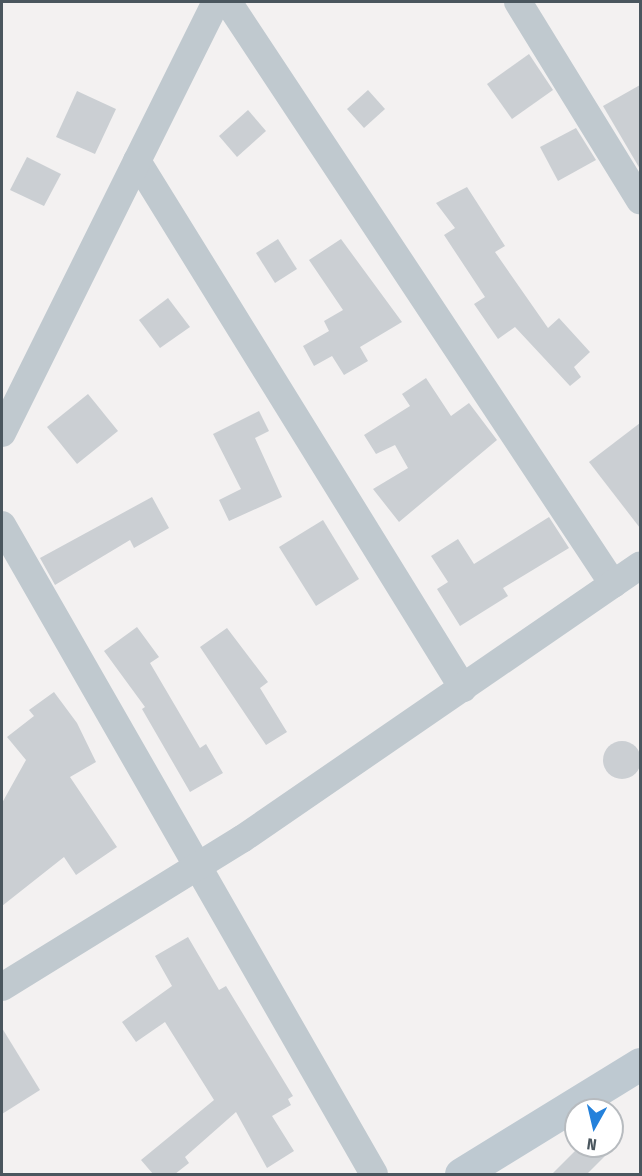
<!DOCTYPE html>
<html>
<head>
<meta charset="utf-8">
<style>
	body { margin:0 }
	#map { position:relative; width:642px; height:1176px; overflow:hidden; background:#f3f1f1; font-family:"Fira Sans Condensed",sans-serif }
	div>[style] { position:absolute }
	.building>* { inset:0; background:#cbcfd3 }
	.round { border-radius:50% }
	.street>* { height:28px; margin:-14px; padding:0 14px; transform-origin:14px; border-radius:14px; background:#c0c9cf }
	.secondary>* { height:33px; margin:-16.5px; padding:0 16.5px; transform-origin:16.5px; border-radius:16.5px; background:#bec9d1 }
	span { translate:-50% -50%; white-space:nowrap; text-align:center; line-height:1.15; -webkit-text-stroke:4.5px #fff; paint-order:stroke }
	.frame { position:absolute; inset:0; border:3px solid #4a565e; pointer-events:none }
	.north { position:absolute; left:564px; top:1098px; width:60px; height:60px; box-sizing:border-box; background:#fff; border:2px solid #b7bbbf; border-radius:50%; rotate:188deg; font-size:16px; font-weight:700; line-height:24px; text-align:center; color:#4a565e }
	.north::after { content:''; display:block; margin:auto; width:21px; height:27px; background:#2481db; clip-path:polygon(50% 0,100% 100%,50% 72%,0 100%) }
</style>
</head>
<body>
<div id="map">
	<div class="building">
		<i style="clip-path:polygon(529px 54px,553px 90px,512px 119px,487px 84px)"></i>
		<i style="clip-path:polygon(640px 85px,640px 169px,603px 106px)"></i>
		<i style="clip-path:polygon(368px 90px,385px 109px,364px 128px,347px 109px)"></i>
		<i style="clip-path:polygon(77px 91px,116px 109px,95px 154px,56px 137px)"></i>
		<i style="clip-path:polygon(248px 110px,266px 131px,237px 157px,219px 136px)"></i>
		<i style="clip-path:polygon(576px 128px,596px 160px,558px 181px,540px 147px)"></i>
		<i style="clip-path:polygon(27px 157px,61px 174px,44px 206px,10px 190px)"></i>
		<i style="clip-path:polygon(467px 187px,505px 246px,495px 252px,548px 328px,559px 318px,590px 352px,574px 367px,581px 377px,570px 386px,515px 327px,498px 339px,474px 304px,485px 297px,444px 235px,455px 228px,436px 203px)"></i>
		<i style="clip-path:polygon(278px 239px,297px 269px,275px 283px,256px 253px)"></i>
		<i style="clip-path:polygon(341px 239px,402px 322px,360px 347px,368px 361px,344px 375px,332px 356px,314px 366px,303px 346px,329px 331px,324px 321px,343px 310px,309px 260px)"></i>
		<i style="clip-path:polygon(168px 298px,190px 327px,160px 348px,139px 320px)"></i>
		<i style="clip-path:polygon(426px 378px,451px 416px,469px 403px,497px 440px,399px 522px,373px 489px,408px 468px,395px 445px,376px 454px,364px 435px,410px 406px,402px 394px)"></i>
		<i style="clip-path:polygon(88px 394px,118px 431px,77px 464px,47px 427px)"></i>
		<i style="clip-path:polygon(259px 411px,269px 431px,255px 438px,282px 497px,229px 521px,219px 500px,241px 489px,213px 434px)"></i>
		<i style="clip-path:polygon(640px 423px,640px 528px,589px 462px)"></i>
		<i style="clip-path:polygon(152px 497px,169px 528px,134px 548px,130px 540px,55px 585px,40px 558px)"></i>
		<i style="clip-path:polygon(549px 517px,569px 548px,503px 588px,508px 596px,460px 626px,437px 589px,448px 582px,431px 556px,458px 539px,474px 564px)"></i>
		<i style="clip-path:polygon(323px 520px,359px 579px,316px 606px,279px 547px)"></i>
		<i style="clip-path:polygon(137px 627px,159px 657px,150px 663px,200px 748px,206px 744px,223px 773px,190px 792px,142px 709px,145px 707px,104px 651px)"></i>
		<i style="clip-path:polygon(227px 628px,268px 682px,260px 688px,287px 732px,266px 745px,200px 647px)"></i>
		<i style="clip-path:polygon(54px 692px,77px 723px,96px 762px,70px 777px,117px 847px,76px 875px,64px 857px,2px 906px,2px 803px,26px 760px,7px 737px,34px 716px,29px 710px)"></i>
		<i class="round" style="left:603px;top:741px;width:38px;height:38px"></i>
		<i style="clip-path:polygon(188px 937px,219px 990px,226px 986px,293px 1096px,288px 1099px,291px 1105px,272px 1116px,294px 1151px,267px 1168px,236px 1112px,185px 1157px,189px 1163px,175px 1174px,153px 1174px,141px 1160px,214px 1100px,165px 1022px,136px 1042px,122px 1022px,172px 986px,155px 956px)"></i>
		<i style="clip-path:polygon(2px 1028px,40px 1090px,2px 1114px)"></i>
		<i style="clip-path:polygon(580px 1146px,615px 1146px,587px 1174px,552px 1174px)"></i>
	</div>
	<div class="street">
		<i style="left:228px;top:2px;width:698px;rotate:56.51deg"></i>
		<i style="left:518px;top:2px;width:233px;rotate:58.4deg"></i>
		<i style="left:137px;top:161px;width:620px;rotate:58.26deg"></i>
		<i style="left:2px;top:433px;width:481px;rotate:-63.6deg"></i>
		<i style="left:2px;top:525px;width:748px;rotate:60.18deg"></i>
		<i style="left:2px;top:987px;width:282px;rotate:-31.7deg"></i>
		<i style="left:242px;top:839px;width:483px;rotate:-34.5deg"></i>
	</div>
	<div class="secondary">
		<i style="left:461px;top:1174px;width:210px;rotate:-31.6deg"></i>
	</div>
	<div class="frame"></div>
	<div class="north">N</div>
</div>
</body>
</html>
